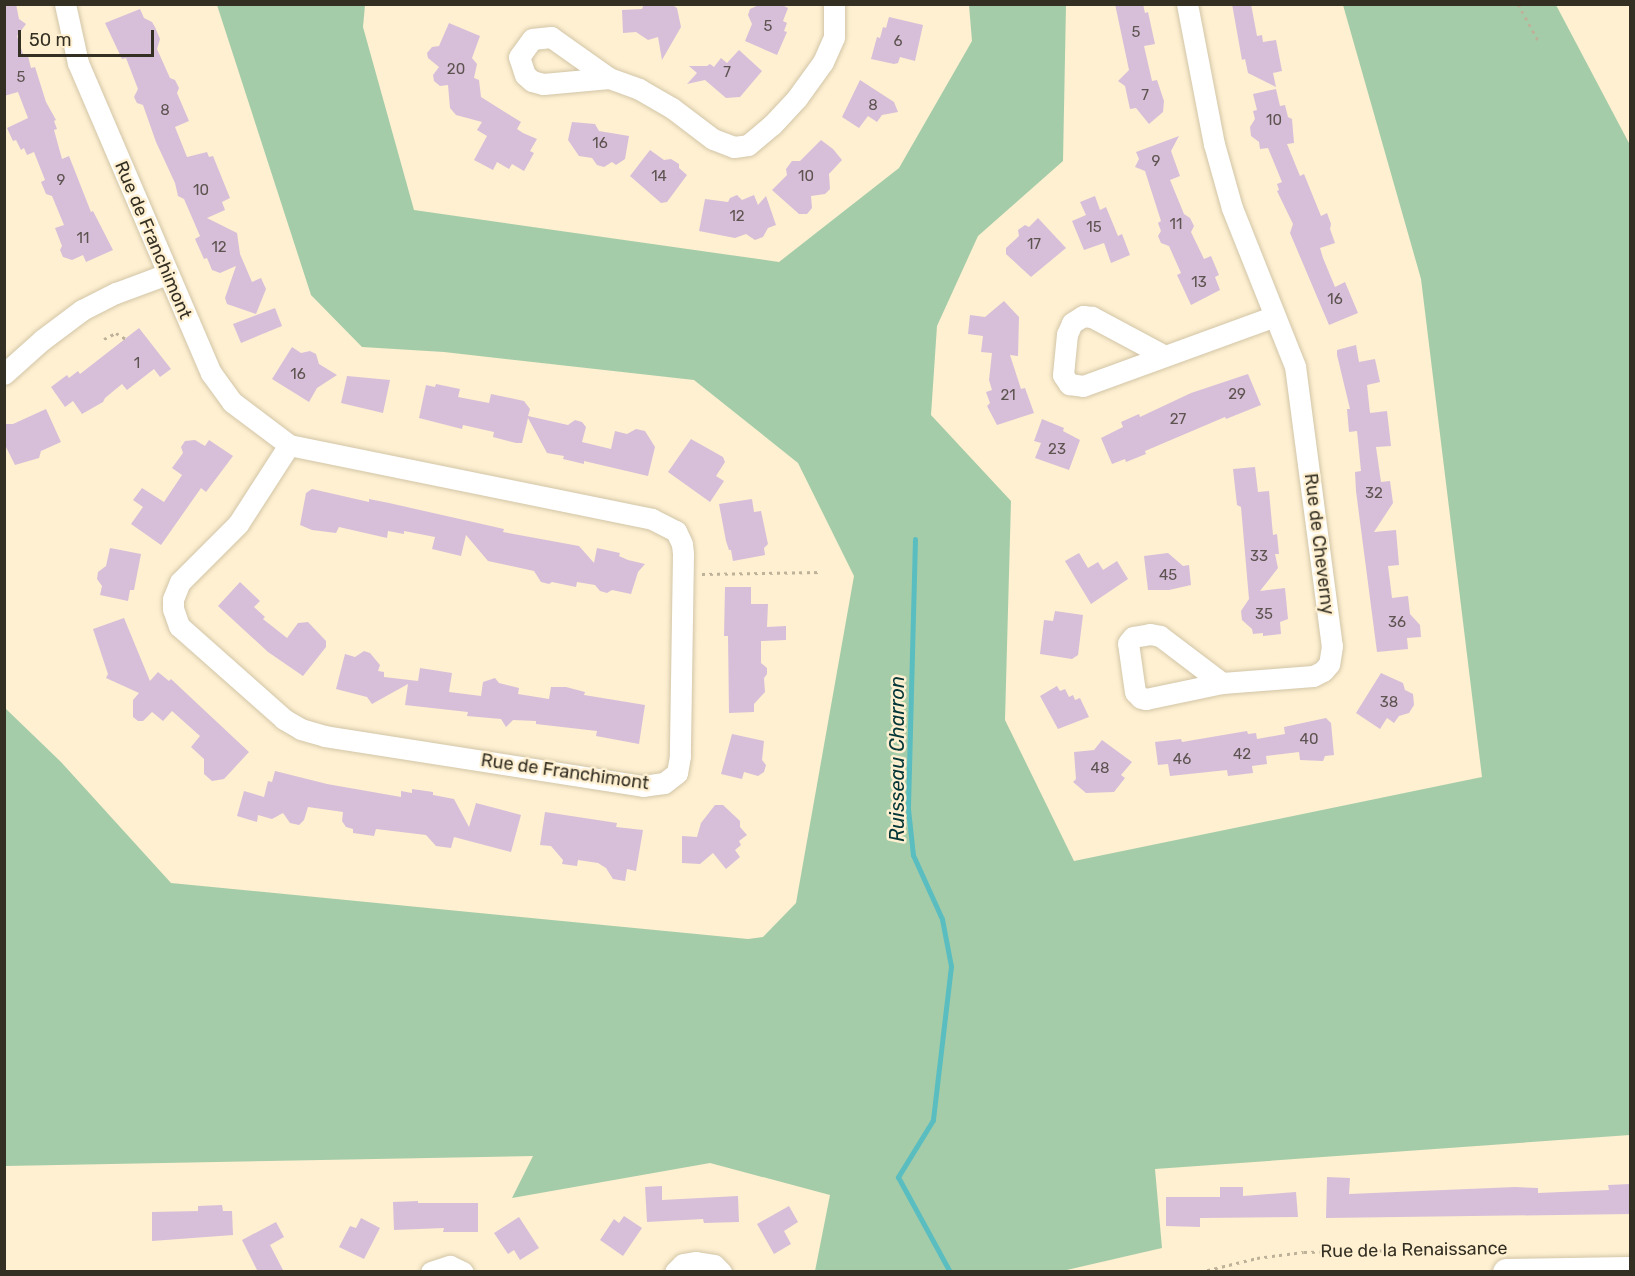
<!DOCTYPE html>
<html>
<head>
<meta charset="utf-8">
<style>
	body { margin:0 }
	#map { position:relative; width:1635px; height:1276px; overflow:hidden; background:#fef0d1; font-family:Rubik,sans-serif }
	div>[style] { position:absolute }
	.green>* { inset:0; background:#a5cca9 }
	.stream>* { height:5px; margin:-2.5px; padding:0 2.5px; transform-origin:2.5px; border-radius:2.5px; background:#5abdc0 }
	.building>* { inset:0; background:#d7bfd9 }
	.path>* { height:3px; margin-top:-1.5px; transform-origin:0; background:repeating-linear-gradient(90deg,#bdb299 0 3px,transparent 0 7.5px) }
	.roads { filter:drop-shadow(0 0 2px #d2c5a7) drop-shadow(0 0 2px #d2c5a7) }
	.minor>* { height:21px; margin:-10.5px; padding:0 10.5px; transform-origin:10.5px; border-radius:10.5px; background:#fff }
	.tertiary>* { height:27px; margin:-13.5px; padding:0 13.5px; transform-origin:13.5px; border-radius:13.5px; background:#fff }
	span { translate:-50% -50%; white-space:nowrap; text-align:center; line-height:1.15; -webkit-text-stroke:5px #fef0d1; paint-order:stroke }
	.number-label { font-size:15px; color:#5d5350 }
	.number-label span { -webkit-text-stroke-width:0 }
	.street-label { font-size:18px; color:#342f23 }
	.water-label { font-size:20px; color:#053738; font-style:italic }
	.frame { position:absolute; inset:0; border:6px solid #342f23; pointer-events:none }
	.scale { position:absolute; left:18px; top:30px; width:136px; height:27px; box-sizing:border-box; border:3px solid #342f23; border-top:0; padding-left:8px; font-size:18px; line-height:21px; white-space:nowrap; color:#342f23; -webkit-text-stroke:4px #fef0d1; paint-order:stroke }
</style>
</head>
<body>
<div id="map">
	<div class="green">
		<i style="clip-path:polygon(217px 5px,365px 5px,363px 27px,414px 210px,779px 262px,899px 168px,972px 41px,969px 5px,1066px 5px,1063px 161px,978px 236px,937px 326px,931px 415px,1011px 501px,1005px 720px,1074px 861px,1482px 777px,1421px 279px,1343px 5px,1556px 5px,1630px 145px,1630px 1135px,1155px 1169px,1162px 1248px,1058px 1272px,815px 1271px,830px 1195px,710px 1163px,512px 1198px,533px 1156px,5px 1166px,5px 708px,61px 762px,171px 883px,748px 939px,763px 937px,796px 903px,854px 576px,798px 463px,694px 380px,444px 352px,362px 347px,311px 295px)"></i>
	</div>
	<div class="stream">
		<i style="left:915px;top:539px;width:270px;rotate:91.5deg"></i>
		<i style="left:908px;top:809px;width:46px;rotate:83.8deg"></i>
		<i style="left:913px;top:855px;width:70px;rotate:65.6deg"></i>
		<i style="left:942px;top:919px;width:48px;rotate:79.2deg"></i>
		<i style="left:951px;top:966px;width:155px;rotate:96.7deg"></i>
		<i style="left:933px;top:1120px;width:67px;rotate:121.6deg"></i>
		<i style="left:898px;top:1177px;width:108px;rotate:61.3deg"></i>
	</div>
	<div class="building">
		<i style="clip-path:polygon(4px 4px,16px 4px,19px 19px,26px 24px,17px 36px,24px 57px,28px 56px,31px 68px,35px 67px,46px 102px,56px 120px,54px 121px,57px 129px,54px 130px,62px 159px,69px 156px,91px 212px,93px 211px,113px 250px,86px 262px,83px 255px,72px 260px,63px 257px,60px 250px,62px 246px,55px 228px,64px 225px,52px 196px,46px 194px,41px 182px,45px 180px,34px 152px,27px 155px,24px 148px,21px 150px,16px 140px,13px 141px,7px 128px,28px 118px,18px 92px,4px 96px)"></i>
		<i style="clip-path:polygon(644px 4px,671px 4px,677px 8px,681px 27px,662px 60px,658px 37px,648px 40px,636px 32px,623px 33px,622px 10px,642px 9px)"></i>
		<i style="clip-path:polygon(761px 4px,780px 4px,788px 8px,783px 21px,787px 23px,784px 31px,787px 32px,777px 55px,745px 41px,752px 24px,748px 15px,750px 9px)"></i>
		<i style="clip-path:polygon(1115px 4px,1143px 4px,1145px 13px,1148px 12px,1155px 44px,1144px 46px,1152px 81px,1157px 80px,1164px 101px,1163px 112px,1149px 124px,1136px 108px,1130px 109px,1125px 86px,1118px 81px,1129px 70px)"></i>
		<i style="clip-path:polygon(1232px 4px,1251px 4px,1257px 36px,1262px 35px,1263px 42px,1276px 40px,1282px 71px,1273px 73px,1276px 87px,1248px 73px,1245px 59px,1242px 60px)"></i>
		<i style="clip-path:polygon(140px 9px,144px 18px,152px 22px,155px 27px,160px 39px,157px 49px,170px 78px,175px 80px,179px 88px,177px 93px,189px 121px,175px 127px,187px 157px,207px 152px,209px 157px,213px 156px,230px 198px,222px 202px,225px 210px,207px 218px,237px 233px,240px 254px,252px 282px,261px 278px,266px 289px,256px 314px,227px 304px,225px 298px,236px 266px,220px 273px,212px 270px,207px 258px,204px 259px,195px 239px,200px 236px,184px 199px,178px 196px,175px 183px,156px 142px,143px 105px,137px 103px,134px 97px,138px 89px,126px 58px,122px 59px,105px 23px)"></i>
		<i style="clip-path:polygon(889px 17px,923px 25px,915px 61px,900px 57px,898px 63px,894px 64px,871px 59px,877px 37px,880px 38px,883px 27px,886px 28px)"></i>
		<i style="clip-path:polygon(449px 23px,480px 36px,472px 58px,477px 64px,474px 78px,479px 80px,481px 97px,521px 122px,517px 129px,523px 133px,537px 139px,530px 151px,534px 153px,524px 171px,512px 164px,509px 169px,497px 162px,493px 170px,474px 160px,487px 136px,477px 130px,482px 122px,456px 115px,450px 108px,448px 85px,440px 86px,434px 81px,433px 75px,439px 67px,428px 58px,427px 53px,432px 47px,439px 46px)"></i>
		<i style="clip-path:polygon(739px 50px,762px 71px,740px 97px,726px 98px,705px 80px,687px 84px,697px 73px,689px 66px,707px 66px,710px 64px,714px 67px,721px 58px,727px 63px)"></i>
		<i style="clip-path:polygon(860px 80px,894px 102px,898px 112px,882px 115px,877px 122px,868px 116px,859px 128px,842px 117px)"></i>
		<i style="clip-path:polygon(1276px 89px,1280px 106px,1285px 105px,1288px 117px,1292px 119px,1294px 143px,1287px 144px,1300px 176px,1304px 174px,1321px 216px,1327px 213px,1331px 224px,1330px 229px,1335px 243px,1320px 248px,1323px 258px,1335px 287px,1345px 282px,1358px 313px,1329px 325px,1290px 233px,1293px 224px,1277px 191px,1279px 190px,1277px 184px,1282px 182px,1268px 148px,1260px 149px,1259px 142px,1251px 136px,1250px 127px,1255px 119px,1253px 111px,1257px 110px,1253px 94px)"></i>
		<i style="clip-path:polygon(572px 122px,595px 124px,599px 131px,629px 136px,625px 159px,616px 165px,612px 162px,604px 167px,597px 165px,592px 158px,579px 156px,568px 140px)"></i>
		<i style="clip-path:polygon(1179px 136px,1171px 151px,1180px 176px,1170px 180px,1184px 214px,1190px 218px,1194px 226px,1191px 232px,1204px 259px,1211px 256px,1219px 275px,1215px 277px,1220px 290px,1191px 305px,1177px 275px,1181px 273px,1169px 246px,1161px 243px,1158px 236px,1161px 231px,1158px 223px,1161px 221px,1145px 171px,1135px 167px,1139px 159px,1136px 152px)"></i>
		<i style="clip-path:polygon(821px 140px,833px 149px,842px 160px,829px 174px,830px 189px,825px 194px,811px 196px,812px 208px,807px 214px,799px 214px,772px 190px,787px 175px,786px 169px,792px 161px,800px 161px)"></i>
		<i style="clip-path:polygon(650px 150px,664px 160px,671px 159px,679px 164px,679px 168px,687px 175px,667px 202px,661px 203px,630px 176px)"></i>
		<i style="clip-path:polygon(737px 195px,742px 200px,754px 195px,758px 205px,766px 196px,776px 225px,768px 228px,763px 237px,755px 240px,746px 234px,735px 238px,699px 231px,705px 199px,728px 202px,730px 198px)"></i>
		<i style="clip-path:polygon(1095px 196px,1100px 210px,1106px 207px,1118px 236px,1122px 234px,1130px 255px,1111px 263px,1104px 243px,1084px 250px,1072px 221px,1086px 215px,1080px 202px)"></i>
		<i style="clip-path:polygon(1038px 218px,1066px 248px,1031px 277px,1006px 254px,1006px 248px,1019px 236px,1018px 230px,1025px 225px,1029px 227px)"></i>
		<i style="clip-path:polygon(1004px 301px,1019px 317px,1018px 356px,1010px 355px,1021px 389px,1025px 388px,1034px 413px,997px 425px,987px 406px,990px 403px,986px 392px,992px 390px,989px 380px,992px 353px,981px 352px,983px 336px,968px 334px,970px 315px,985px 317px)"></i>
		<i style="clip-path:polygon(275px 308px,282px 326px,241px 343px,233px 324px)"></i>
		<i style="clip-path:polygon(139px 328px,171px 369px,160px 377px,154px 369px,127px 390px,122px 384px,105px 398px,103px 402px,82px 414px,73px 401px,65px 407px,51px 387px,67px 375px,69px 378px,78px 371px,80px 374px)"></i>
		<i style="clip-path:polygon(1356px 345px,1359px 362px,1375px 359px,1380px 382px,1367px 385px,1370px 413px,1387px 411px,1391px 446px,1376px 447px,1381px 482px,1390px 481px,1393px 503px,1374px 532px,1396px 530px,1399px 565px,1388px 566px,1392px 598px,1408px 596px,1410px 614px,1420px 625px,1421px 637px,1407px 638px,1408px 649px,1377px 652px,1356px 491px,1355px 472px,1361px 471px,1357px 431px,1349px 432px,1347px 409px,1350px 409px,1337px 355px,1337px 350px)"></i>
		<i style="clip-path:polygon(292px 347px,301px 353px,310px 351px,316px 354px,319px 364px,337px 375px,317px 388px,309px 402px,272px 379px)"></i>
		<i style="clip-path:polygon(1248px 374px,1261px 405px,1226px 419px,1225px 417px,1145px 451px,1146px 454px,1126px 462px,1125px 459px,1112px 464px,1101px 438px,1123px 427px,1121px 422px,1139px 414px,1140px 417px,1191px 393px)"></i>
		<i style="clip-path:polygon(347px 376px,390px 380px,383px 413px,341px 403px)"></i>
		<i style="clip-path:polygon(436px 384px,460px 389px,458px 397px,489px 403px,491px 394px,524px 401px,530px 409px,528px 416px,568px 425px,575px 420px,582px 422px,586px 427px,582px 442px,611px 449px,615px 431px,627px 434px,636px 429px,645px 431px,655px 447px,648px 476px,584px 461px,584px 464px,563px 459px,564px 456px,547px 453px,528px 418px,522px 443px,516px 443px,493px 437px,494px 432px,463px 425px,462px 429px,419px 418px,426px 385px,435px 387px)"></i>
		<i style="clip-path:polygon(46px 409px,61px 442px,41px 451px,39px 458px,15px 465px,4px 443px,4px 424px,13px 424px)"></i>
		<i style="clip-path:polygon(1042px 419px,1064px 428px,1063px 431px,1080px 440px,1069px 470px,1035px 458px,1041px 443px,1034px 441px)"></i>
		<i style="clip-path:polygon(691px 439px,723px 457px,725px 462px,716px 476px,724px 481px,710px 502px,668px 472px)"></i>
		<i style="clip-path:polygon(195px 440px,205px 446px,209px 440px,233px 456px,206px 492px,201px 488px,161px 545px,131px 524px,143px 507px,133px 500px,142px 488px,164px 502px,182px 475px,172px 468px,183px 453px,181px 447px,185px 441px)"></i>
		<i style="clip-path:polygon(1255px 467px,1258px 492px,1269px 491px,1273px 535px,1277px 534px,1279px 554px,1275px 554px,1278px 568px,1260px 591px,1285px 588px,1288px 619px,1280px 622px,1281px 634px,1263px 636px,1263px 633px,1253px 634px,1252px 629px,1242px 620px,1241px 611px,1249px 599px,1241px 507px,1237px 505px,1233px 469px)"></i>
		<i style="clip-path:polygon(312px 489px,369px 502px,369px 499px,389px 503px,504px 529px,503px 532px,579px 546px,594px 563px,597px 548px,620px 553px,619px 556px,628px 560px,645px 564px,638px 572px,631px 594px,612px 590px,607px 593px,600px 591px,595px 585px,577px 582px,576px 587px,552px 582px,549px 584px,541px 582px,534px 571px,488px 561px,466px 535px,461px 556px,432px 549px,435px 537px,404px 531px,404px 534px,388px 531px,387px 538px,339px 527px,336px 533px,312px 530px,300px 525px,306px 493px)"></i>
		<i style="clip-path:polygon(752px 499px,754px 512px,761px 511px,768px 544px,764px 548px,765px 555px,733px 561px,731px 550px,729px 550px,726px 541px,719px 504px)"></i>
		<i style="clip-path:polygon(110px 548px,141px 554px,134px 590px,130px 590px,128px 601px,100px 595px,102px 586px,97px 579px,98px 572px,106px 566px)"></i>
		<i style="clip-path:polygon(1079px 553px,1088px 568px,1098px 562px,1103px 570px,1117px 561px,1128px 579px,1091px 604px,1065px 561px)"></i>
		<i style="clip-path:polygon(1168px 553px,1183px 566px,1189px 565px,1191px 585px,1169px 590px,1148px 590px,1144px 556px)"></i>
		<i style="clip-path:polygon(240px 582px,260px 601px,254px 607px,265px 617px,263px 619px,287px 638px,298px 623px,308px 622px,326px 641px,326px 647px,303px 676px,268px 652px,218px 606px)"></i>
		<i style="clip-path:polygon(725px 587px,751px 587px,751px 604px,768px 604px,767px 627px,786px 626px,786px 640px,761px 641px,761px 663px,767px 668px,767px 674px,764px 678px,765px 692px,754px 704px,754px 712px,729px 713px,728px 636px,724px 636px)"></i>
		<i style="clip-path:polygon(1055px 611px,1083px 615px,1078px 655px,1072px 659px,1040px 654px,1044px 620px,1053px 621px)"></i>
		<i style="clip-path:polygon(124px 618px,150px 681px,158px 672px,169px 681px,171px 679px,249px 752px,224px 779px,212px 781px,204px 774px,204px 759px,191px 747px,200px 736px,172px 711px,163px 721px,152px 712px,143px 721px,138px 721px,133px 717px,133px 700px,139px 693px,106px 678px,108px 674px,93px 629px)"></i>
		<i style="clip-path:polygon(364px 651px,370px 653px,380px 665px,378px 671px,384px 672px,384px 677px,418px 681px,420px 668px,452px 673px,449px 692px,481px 696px,483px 682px,495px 678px,499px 683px,519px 688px,518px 694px,549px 699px,551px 687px,566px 687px,585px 692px,584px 695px,645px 705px,639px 744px,596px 736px,597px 731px,536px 724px,536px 721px,513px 720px,506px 727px,501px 719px,467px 716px,468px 712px,405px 705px,408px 684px,372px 704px,367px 697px,336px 689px,345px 654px,355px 657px)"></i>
		<i style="clip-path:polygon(1381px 673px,1403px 683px,1405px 690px,1413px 694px,1414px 705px,1409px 713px,1399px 716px,1394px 723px,1387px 718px,1380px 729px,1356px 713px)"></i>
		<i style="clip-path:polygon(1057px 686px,1060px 691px,1065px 689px,1069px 697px,1073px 695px,1075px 700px,1080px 698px,1089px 717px,1058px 729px,1040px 696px)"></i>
		<i style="clip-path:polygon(1326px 718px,1331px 723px,1334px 755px,1325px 756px,1323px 761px,1300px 760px,1299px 752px,1266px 756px,1267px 764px,1252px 766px,1253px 773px,1228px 776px,1227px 770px,1170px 776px,1168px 764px,1158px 765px,1155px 742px,1181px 739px,1182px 742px,1247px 731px,1248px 734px,1256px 733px,1257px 739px,1285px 734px,1284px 727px)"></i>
		<i style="clip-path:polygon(732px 734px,764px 741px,762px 760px,766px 765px,764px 772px,758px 776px,744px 772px,742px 779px,721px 774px)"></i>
		<i style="clip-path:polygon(1102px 740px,1132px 762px,1121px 775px,1125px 778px,1114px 792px,1086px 793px,1073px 782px,1076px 779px,1074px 752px,1094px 750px)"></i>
		<i style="clip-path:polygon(275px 771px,327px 784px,401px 797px,401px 791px,412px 793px,412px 789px,433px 792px,433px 795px,454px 799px,469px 827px,476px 803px,521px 815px,511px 852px,454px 837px,451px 848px,436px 846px,426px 835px,376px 829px,374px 836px,353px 833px,353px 829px,346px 827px,342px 821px,343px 812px,308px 807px,304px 820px,299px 825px,290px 823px,283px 813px,272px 819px,258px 815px,257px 822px,237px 816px,244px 791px,264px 797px,268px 781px,272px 782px)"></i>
		<i style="clip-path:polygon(715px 805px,723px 805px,740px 821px,740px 827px,747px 835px,739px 841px,741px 845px,735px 850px,740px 857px,726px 869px,713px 853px,700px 864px,682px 863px,682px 836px,697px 837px,701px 823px)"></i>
		<i style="clip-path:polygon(545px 812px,617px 823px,616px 827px,643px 830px,636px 871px,627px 869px,625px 881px,613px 879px,606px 868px,598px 863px,578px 860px,577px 866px,562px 864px,563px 860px,551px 846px,540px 845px)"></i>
		<i style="clip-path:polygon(1327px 1177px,1350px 1178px,1349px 1194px,1515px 1187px,1538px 1188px,1538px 1193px,1609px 1190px,1608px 1185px,1630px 1184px,1630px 1214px,1326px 1218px)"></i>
		<i style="clip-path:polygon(662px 1186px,662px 1200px,738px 1196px,739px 1222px,704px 1223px,703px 1219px,647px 1222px,645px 1187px)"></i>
		<i style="clip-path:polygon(1220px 1187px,1243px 1187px,1243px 1196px,1296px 1192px,1298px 1217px,1200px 1218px,1200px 1227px,1166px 1226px,1166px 1197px,1220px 1197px)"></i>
		<i style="clip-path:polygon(418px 1201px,418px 1203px,478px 1203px,478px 1232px,443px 1232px,444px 1228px,394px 1230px,393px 1202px)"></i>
		<i style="clip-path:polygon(222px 1205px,223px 1211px,232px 1211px,233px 1235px,152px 1241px,152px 1212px,198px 1211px,198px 1206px)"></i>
		<i style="clip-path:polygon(789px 1206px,798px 1222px,784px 1231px,791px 1244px,774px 1254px,757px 1224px)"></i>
		<i style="clip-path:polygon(624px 1216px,642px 1228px,623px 1256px,600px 1240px,614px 1219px,619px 1223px)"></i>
		<i style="clip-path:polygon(519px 1217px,539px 1248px,520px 1260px,514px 1250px,508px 1254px,494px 1233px)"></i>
		<i style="clip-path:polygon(361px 1218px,380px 1228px,364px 1259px,339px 1247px,350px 1226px,356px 1228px)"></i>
		<i style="clip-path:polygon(276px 1222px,284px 1237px,270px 1245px,284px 1272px,258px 1272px,242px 1240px)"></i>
	</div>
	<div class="path">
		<i style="left:1518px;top:4px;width:43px;rotate:61.1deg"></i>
		<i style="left:104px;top:339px;width:13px;rotate:-27deg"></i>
		<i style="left:116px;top:333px;width:12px;rotate:31deg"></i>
		<i style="left:702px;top:574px;width:120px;rotate:-1deg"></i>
		<i style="left:1200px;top:1272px;width:59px;rotate:-13.8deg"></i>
		<i style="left:1257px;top:1258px;width:47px;rotate:-7.3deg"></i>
		<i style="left:1304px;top:1252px;width:205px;rotate:-1.1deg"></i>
	</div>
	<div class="roads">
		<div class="minor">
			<i style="left:65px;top:4px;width:60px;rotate:77.6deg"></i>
			<i style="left:78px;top:63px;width:337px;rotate:66.8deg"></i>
			<i style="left:211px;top:373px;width:36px;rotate:54deg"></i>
			<i style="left:232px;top:402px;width:71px;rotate:37deg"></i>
			<i style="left:289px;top:445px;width:370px;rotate:11.5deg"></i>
			<i style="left:652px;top:519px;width:27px;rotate:27deg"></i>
			<i style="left:676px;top:531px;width:14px;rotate:65deg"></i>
			<i style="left:682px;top:544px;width:10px;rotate:84deg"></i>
			<i style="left:683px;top:554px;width:202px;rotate:90.9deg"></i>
			<i style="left:680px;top:756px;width:17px;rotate:100deg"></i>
			<i style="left:677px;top:773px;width:16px;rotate:142deg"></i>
			<i style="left:664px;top:783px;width:21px;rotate:172deg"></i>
			<i style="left:643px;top:786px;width:322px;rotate:-171.1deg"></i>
			<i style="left:325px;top:736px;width:25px;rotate:-164deg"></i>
			<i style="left:301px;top:729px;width:20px;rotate:-150deg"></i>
			<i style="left:284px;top:719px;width:140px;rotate:-138.5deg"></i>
			<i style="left:179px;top:626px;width:18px;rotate:-109deg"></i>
			<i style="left:173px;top:609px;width:10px;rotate:-90deg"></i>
			<i style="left:173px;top:599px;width:18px;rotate:-68deg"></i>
			<i style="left:180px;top:582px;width:82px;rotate:-45deg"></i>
			<i style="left:238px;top:524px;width:94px;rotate:-57.2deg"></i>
			<i style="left:1187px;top:4px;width:143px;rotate:79.1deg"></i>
			<i style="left:1214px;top:144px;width:66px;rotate:74.3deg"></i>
			<i style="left:1232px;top:208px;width:170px;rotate:68.3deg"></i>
			<i style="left:1295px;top:366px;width:282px;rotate:82.5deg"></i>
			<i style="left:1332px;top:646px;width:18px;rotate:99deg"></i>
			<i style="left:1329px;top:664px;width:9px;rotate:131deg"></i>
			<i style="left:1323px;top:671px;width:11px;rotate:153deg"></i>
			<i style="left:1313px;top:676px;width:91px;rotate:175.6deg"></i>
			<i style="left:1222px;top:683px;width:78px;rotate:168.1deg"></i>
			<i style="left:1146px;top:699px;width:5px;rotate:-169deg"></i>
			<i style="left:1141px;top:698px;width:8px;rotate:-135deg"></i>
			<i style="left:1135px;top:692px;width:49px;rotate:-98.1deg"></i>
			<i style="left:1128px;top:643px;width:8px;rotate:-50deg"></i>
			<i style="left:1133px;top:637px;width:17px;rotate:-10deg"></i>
			<i style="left:1150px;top:634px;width:10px;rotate:11deg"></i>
			<i style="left:1160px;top:636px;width:78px;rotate:37.2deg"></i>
			<i style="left:609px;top:78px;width:66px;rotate:174.8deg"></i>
			<i style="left:543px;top:84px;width:11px;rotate:-165deg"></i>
			<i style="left:532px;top:81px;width:9px;rotate:-139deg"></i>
			<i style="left:525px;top:75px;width:19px;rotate:-108deg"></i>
			<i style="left:519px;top:57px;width:22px;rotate:-54deg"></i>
			<i style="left:532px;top:39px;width:19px;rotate:-6deg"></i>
			<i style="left:551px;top:37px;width:71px;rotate:35.3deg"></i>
			<i style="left:609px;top:78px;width:32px;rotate:20deg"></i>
			<i style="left:639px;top:89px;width:38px;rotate:30deg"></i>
			<i style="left:672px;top:108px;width:51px;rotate:37.1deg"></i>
			<i style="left:713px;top:139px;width:22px;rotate:21deg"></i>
			<i style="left:734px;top:147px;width:14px;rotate:-8deg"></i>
			<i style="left:748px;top:145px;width:31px;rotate:-40deg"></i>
			<i style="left:772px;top:125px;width:37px;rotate:-47deg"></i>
			<i style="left:797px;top:98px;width:44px;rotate:-54.2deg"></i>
			<i style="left:823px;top:62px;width:27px;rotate:-66deg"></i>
			<i style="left:834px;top:37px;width:33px;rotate:-90deg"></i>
			<i style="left:1163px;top:355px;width:81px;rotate:-151.8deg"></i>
			<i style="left:1092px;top:317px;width:9px;rotate:-174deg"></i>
			<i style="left:1083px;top:316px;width:13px;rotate:148deg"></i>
			<i style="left:1072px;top:323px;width:12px;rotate:114deg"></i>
			<i style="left:1067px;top:334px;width:41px;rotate:95.6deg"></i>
			<i style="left:1063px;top:375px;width:11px;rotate:56deg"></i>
			<i style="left:1069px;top:384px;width:14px;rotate:8deg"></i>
			<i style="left:1083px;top:386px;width:204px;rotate:-20deg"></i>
			<i style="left:4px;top:374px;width:51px;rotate:-41.8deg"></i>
			<i style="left:42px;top:340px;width:50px;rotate:-36.9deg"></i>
			<i style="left:82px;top:310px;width:38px;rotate:-27deg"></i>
			<i style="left:116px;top:293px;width:54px;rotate:-20.4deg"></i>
			<i style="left:431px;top:1272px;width:20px;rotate:-18deg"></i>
			<i style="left:450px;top:1266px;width:14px;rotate:25deg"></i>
			<i style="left:675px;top:1272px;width:11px;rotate:-45deg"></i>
			<i style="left:683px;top:1264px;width:13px;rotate:-9deg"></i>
			<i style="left:696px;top:1262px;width:18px;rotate:9deg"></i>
			<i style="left:714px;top:1265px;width:10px;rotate:45deg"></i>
		</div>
		<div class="tertiary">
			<i style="left:1506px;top:1272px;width:124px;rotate:-0.9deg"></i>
		</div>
	</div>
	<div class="number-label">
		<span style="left:768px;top:27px">5</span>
		<span style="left:1136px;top:33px">5</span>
		<span style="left:898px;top:42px">6</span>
		<span style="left:456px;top:70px">20</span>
		<span style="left:727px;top:73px">7</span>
		<span style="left:21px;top:78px">5</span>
		<span style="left:1145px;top:96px">7</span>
		<span style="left:873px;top:106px">8</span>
		<span style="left:165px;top:111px">8</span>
		<span style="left:1274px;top:121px">10</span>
		<span style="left:600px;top:144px">16</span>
		<span style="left:1156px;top:162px">9</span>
		<span style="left:659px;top:177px">14</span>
		<span style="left:806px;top:177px">10</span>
		<span style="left:61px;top:181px">9</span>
		<span style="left:201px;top:191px">10</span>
		<span style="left:737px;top:217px">12</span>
		<span style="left:1176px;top:225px">11</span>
		<span style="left:1094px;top:228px">15</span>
		<span style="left:83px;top:239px">11</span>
		<span style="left:1034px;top:245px">17</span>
		<span style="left:219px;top:248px">12</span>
		<span style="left:1199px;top:283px">13</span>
		<span style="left:1335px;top:300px">16</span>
		<span style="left:137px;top:364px">1</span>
		<span style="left:298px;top:375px">16</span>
		<span style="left:1237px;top:395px">29</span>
		<span style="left:1008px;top:396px">21</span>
		<span style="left:1178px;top:420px">27</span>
		<span style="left:1057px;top:450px">23</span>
		<span style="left:1374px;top:494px">32</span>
		<span style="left:1259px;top:557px">33</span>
		<span style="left:1168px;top:576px">45</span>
		<span style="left:1264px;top:615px">35</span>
		<span style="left:1397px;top:623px">36</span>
		<span style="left:1389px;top:703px">38</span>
		<span style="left:1309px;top:740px">40</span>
		<span style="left:1242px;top:755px">42</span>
		<span style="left:1182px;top:760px">46</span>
		<span style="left:1100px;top:769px">48</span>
	</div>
	<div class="street-label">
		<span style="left:153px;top:240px;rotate:67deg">Rue de Franchimont</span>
		<span style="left:1319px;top:544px;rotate:83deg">Rue de Cheverny</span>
		<span style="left:565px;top:772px;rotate:8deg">Rue de Franchimont</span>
		<span style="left:1414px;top:1250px;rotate:-1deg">Rue de la Renaissance</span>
	</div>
	<div class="water-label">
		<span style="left:897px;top:759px;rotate:-90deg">Ruisseau Charron</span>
	</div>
	<div class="frame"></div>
	<div class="scale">50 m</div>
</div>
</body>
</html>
